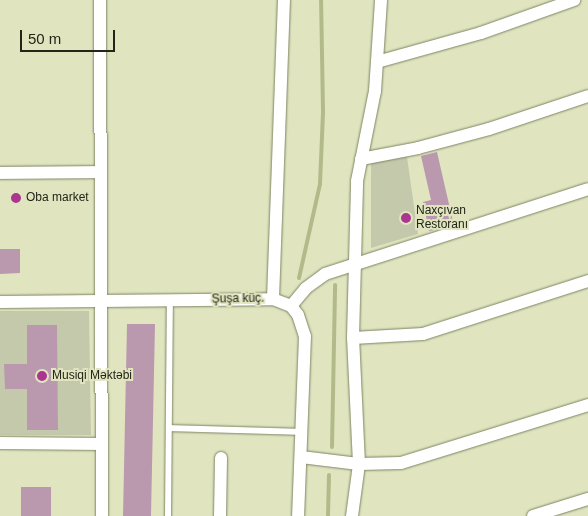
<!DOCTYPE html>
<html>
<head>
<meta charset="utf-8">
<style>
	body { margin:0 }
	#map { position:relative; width:588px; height:516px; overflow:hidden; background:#e0e5c0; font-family:Arial,sans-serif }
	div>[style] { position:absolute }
	.green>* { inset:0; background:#c5c9ac }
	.stream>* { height:4px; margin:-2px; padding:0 2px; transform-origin:2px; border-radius:2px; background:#b3ba8a }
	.building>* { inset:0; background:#ba99af }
	.roads { filter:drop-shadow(0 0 1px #7f8462) drop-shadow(0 0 1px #7f8462) }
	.lane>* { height:6px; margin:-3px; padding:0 3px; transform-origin:3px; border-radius:3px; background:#fff }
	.street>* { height:12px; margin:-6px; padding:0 6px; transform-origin:6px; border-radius:6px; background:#fff }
	.dots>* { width:14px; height:14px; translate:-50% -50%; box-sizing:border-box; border:2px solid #e0e5c0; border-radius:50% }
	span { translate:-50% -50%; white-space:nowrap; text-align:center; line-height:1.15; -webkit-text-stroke:4px #e0e5c0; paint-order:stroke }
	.poi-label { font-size:12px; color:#232517 }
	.left { translate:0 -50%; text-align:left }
	.street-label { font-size:12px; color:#232517 }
	.scale { position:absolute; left:20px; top:30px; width:95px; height:22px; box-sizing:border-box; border:2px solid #232517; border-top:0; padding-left:6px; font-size:15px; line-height:18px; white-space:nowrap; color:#232517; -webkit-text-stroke:4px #e0e5c0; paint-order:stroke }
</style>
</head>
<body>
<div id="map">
	<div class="green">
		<i style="clip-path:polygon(407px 157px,418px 234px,371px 248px,371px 163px)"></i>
		<i style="clip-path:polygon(0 311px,89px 311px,91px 435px,0 435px)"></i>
	</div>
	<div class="stream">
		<i style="left:299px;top:278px;width:96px;rotate:-77.4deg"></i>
		<i style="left:320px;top:184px;width:73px;rotate:-87.6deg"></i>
		<i style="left:323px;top:111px;width:111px;rotate:-91deg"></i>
		<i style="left:332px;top:447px;width:162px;rotate:-88.9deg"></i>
		<i style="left:328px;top:516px;width:41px;rotate:-88.6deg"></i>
	</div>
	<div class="building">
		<i style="clip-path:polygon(437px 152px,454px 226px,429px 231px,423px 202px,431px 200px,421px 156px)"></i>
		<i style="clip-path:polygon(0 249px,20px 249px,20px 273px,0 274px)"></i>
		<i style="clip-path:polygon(127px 324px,155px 324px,151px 516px,123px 516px)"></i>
		<i style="clip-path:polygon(27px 325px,57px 325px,58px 430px,27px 430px,27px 389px,5px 389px,4px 364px,27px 364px)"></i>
		<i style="clip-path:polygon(21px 487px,51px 487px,51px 516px,21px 516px)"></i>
	</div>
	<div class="roads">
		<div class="lane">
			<i style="left:170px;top:428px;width:132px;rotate:1.7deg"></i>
			<i style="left:168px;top:516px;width:216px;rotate:-89.5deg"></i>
		</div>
		<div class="street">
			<i style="left:100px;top:0;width:516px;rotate:89.78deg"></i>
			<i style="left:377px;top:62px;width:108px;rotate:-15.6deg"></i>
			<i style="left:481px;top:33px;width:99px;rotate:-19.5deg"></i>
			<i style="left:361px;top:159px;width:58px;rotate:-10.9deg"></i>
			<i style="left:418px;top:148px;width:73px;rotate:-15deg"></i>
			<i style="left:489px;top:129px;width:104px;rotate:-18.4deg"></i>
			<i style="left:0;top:173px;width:101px;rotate:-0.6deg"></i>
			<i style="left:273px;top:299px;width:299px;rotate:-87.9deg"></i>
			<i style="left:0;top:302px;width:273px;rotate:-0.6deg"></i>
			<i style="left:273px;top:299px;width:19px;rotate:21deg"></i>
			<i style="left:291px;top:306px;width:11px;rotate:52deg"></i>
			<i style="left:298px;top:315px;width:22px;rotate:72deg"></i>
			<i style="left:305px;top:336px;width:180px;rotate:92.2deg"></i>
			<i style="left:291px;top:306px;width:23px;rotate:-50deg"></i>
			<i style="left:306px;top:288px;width:24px;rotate:-36deg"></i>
			<i style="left:325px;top:274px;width:276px;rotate:-17.9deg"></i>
			<i style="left:353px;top:338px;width:70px;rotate:-3.3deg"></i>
			<i style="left:423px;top:334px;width:173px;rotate:-17.8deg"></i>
			<i style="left:0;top:443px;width:102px;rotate:0.6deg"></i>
			<i style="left:301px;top:457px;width:58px;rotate:6.9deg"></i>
			<i style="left:359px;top:464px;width:42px;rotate:-1.4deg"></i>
			<i style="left:401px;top:463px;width:196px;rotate:-17.2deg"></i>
			<i style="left:220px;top:516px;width:58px;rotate:-89deg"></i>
			<i style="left:352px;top:516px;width:52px;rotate:-82.3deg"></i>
			<i style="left:359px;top:464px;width:126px;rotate:-92.7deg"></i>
			<i style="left:353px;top:338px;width:157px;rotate:-88.5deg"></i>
			<i style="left:357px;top:181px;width:92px;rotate:-78.7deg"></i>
			<i style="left:375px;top:91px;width:91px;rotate:-86.2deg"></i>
			<i style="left:533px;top:516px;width:58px;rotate:-17.2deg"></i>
		</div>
	</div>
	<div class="dots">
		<i style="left:16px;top:198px;background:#ab368f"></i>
		<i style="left:406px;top:218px;background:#ab368f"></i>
		<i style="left:42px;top:376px;background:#ab368f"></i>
	</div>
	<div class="poi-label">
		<span class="left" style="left:26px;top:198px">Oba market</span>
		<span class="left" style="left:416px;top:218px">Naxçıvan<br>Restoranı</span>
		<span class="left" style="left:52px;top:376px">Musiqi Məktəbi</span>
	</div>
	<div class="street-label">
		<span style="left:238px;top:299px;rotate:-1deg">Şuşa küç.</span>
	</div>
	<div class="scale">50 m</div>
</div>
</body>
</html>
